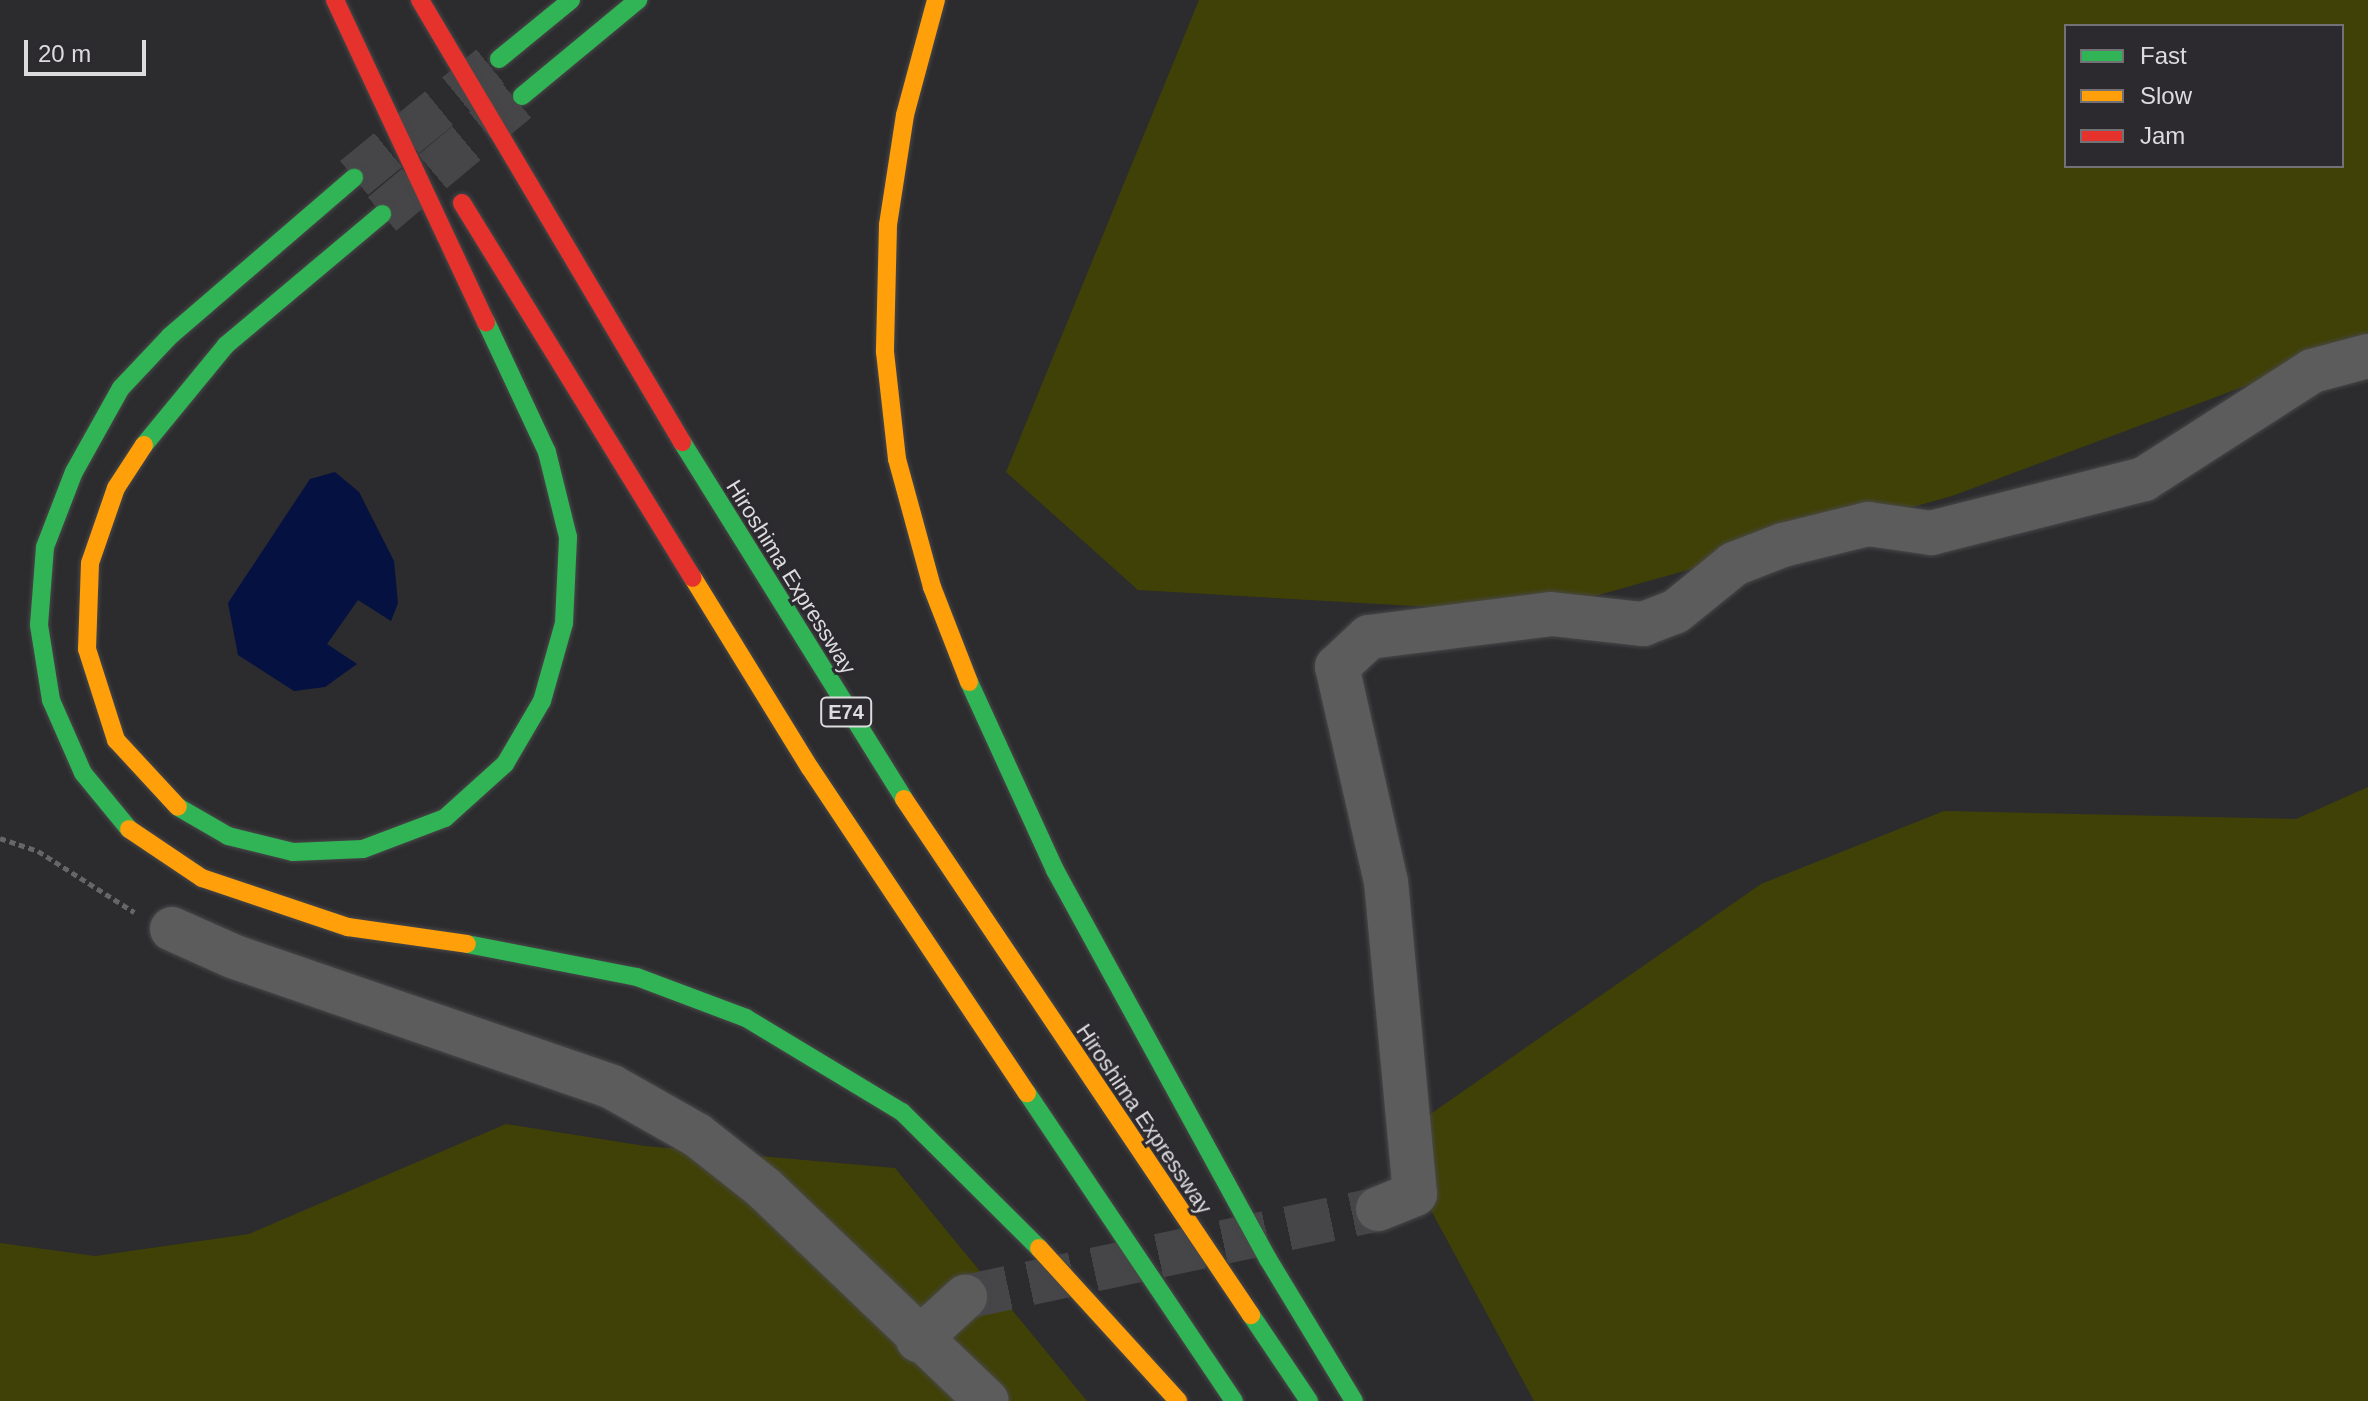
<!DOCTYPE html>
<html>
<head>
<meta charset="utf-8">
<style>
	body { margin:0 }
	#map { position:relative; width:2368px; height:1401px; overflow:hidden; background:#2c2b2e; font-family:Arial,sans-serif }
	div>[style] { position:absolute }
	.green>* { inset:0; background:#404107 }
	.water>* { inset:0; background:#051140 }
	.street-tunnel>* { height:44px; margin-top:-22px; transform-origin:0; background:repeating-linear-gradient(90deg,#464548 0 44px,transparent 0 66px) }
	.highway-tunnel>* { height:44px; margin-top:-22px; transform-origin:0; background:repeating-linear-gradient(90deg,#464548 0 44px,transparent 0 66px) }
	.path>* { height:5px; margin-top:-2.5px; transform-origin:0; background:repeating-linear-gradient(90deg,#666 0 6px,transparent 0 10px) }
	.roads { filter:drop-shadow(0 0 2px #484849) drop-shadow(0 0 2px #484849) }
	.street>* { height:44px; margin:-22px; padding:0 22px; transform-origin:22px; border-radius:22px; background:#5d5c5c }
	.fast>* { height:18px; margin:-9px; padding:0 9px; transform-origin:9px; border-radius:9px; background:#30b455 }
	.slow>* { height:18px; margin:-9px; padding:0 9px; transform-origin:9px; border-radius:9px; background:#ff9f0a }
	.jam>* { height:18px; margin:-9px; padding:0 9px; transform-origin:9px; border-radius:9px; background:#e5322d }
	span { translate:-50% -50%; white-space:nowrap; text-align:center; line-height:1.15; -webkit-text-stroke:6px #2c2a2f; paint-order:stroke }
	.shield-label span { padding:2px 6px; background:#2c2a2f; border:2px solid; border-radius:6px; -webkit-text-stroke-width:0 }
	.shield-label { font-size:20px; color:#dcdbde; font-weight:700 }
	.street-label { font-size:22px; color:#dcdbde }
	.legend { position:absolute; left:2064px; top:24px; width:280px; height:144px; box-sizing:border-box; background:#2c2a2f; border:2px solid #727175; margin:0; padding:10px 14px; list-style:none; font-size:24px; color:#dcdbde }
	.legend li { display:flex; align-items:center; gap:16px; height:40px }
	.legend b { width:40px; border:2px solid #727175 }
	.scale { position:absolute; left:24px; top:40px; width:122px; height:36px; box-sizing:border-box; border:4px solid #dcdbde; border-top:0; padding-left:10px; font-size:24px; line-height:28px; white-space:nowrap; color:#dcdbde; -webkit-text-stroke:6px #2c2a2f; paint-order:stroke }
</style>
</head>
<body>
<div id="map">
	<div class="green">
		<i style="clip-path:polygon(evenodd,1199px 0,2368px 0,2368px 340px,1952px 496px,1534px 613px,1138px 590px,1006px 472px,1199px 0,2066px 26px,2342px 26px,2342px 166px,2066px 166px,2066px 26px)"></i>
		<i style="clip-path:polygon(2368px 787px,2368px 1401px,1534px 1401px,1393px 1140px,1761px 884px,1944px 811px,2296px 819px)"></i>
		<i style="clip-path:polygon(506px 1124px,645px 1146px,895px 1168px,1087px 1401px,0 1401px,0 1243px,95px 1256px,249px 1234px)"></i>
	</div>
	<div class="water">
		<i style="clip-path:polygon(335px 472px,359px 492px,394px 561px,398px 603px,391px 621px,358px 600px,327px 644px,357px 664px,325px 687px,294px 691px,238px 655px,228px 603px,310px 479px)"></i>
	</div>
	<div class="street-tunnel">
		<i style="left:965px;top:1297px;width:422px;rotate:-12deg"></i>
	</div>
	<div class="highway-tunnel">
		<i style="left:354px;top:178px;width:186px;rotate:-39.3deg"></i>
		<i style="left:382px;top:214px;width:180px;rotate:-40deg"></i>
	</div>
	<div class="path">
		<i style="left:0;top:838px;width:40px;rotate:18.9deg"></i>
		<i style="left:38px;top:851px;width:114px;rotate:32.4deg"></i>
	</div>
	<div class="roads">
		<div class="street">
			<i style="left:172px;top:929px;width:69px;rotate:24deg"></i>
			<i style="left:235px;top:957px;width:399px;rotate:19deg"></i>
			<i style="left:612px;top:1087px;width:98px;rotate:29.5deg"></i>
			<i style="left:697px;top:1135px;width:85px;rotate:38.3deg"></i>
			<i style="left:764px;top:1188px;width:308px;rotate:43.7deg"></i>
			<i style="left:1378px;top:1209px;width:40px;rotate:-22deg"></i>
			<i style="left:1415px;top:1194px;width:313px;rotate:-95.3deg"></i>
			<i style="left:1386px;top:882px;width:221px;rotate:-102.8deg"></i>
			<i style="left:1337px;top:667px;width:44px;rotate:-43.2deg"></i>
			<i style="left:1369px;top:637px;width:183px;rotate:-7.2deg"></i>
			<i style="left:1551px;top:614px;width:93px;rotate:6.2deg"></i>
			<i style="left:1643px;top:624px;width:34px;rotate:-21deg"></i>
			<i style="left:1675px;top:612px;width:76px;rotate:-39.1deg"></i>
			<i style="left:1734px;top:564px;width:53px;rotate:-21.2deg"></i>
			<i style="left:1783px;top:545px;width:88px;rotate:-13.9deg"></i>
			<i style="left:1868px;top:524px;width:64px;rotate:8.1deg"></i>
			<i style="left:1931px;top:533px;width:220px;rotate:-14.2deg"></i>
			<i style="left:2144px;top:479px;width:200px;rotate:-32.7deg"></i>
			<i style="left:2312px;top:371px;width:58px;rotate:-15deg"></i>
			<i style="left:918px;top:1340px;width:64px;rotate:-42.5deg"></i>
		</div>
		<div class="fast">
			<i style="left:499px;top:59px;width:93px;rotate:-39.3deg"></i>
			<i style="left:522px;top:96px;width:151px;rotate:-39.6deg"></i>
			<i style="left:682px;top:442px;width:420px;rotate:58.1deg"></i>
			<i style="left:144px;top:445px;width:129px;rotate:-50.6deg"></i>
			<i style="left:226px;top:345px;width:204px;rotate:-40deg"></i>
			<i style="left:969px;top:682px;width:207px;rotate:65.4deg"></i>
			<i style="left:1055px;top:870px;width:443px;rotate:61.3deg"></i>
			<i style="left:1268px;top:1259px;width:166px;rotate:58.8deg"></i>
			<i style="left:178px;top:807px;width:58px;rotate:30.1deg"></i>
			<i style="left:228px;top:836px;width:67px;rotate:13.8deg"></i>
			<i style="left:293px;top:852px;width:70px;rotate:-2.5deg"></i>
			<i style="left:363px;top:849px;width:88px;rotate:-20.7deg"></i>
			<i style="left:445px;top:818px;width:81px;rotate:-42deg"></i>
			<i style="left:505px;top:764px;width:73px;rotate:-59.6deg"></i>
			<i style="left:542px;top:701px;width:81px;rotate:-74.2deg"></i>
			<i style="left:564px;top:623px;width:86px;rotate:-87.3deg"></i>
			<i style="left:568px;top:537px;width:88px;rotate:-103.9deg"></i>
			<i style="left:547px;top:452px;width:144px;rotate:-115.1deg"></i>
			<i style="left:129px;top:829px;width:72px;rotate:-129.4deg"></i>
			<i style="left:83px;top:773px;width:80px;rotate:-113.7deg"></i>
			<i style="left:51px;top:700px;width:76px;rotate:-99.1deg"></i>
			<i style="left:39px;top:625px;width:78px;rotate:-85.6deg"></i>
			<i style="left:45px;top:547px;width:80px;rotate:-68.9deg"></i>
			<i style="left:74px;top:472px;width:96px;rotate:-60.8deg"></i>
			<i style="left:121px;top:388px;width:71px;rotate:-46.7deg"></i>
			<i style="left:170px;top:336px;width:243px;rotate:-40.7deg"></i>
			<i style="left:467px;top:944px;width:173px;rotate:11deg"></i>
			<i style="left:637px;top:977px;width:116px;rotate:20.6deg"></i>
			<i style="left:746px;top:1018px;width:182px;rotate:31.1deg"></i>
			<i style="left:902px;top:1112px;width:193px;rotate:44.8deg"></i>
			<i style="left:1027px;top:1093px;width:371px;rotate:56.1deg"></i>
			<i style="left:1251px;top:1315px;width:104px;rotate:56deg"></i>
		</div>
		<div class="slow">
			<i style="left:936px;top:0;width:119px;rotate:105.1deg"></i>
			<i style="left:905px;top:115px;width:111px;rotate:98.8deg"></i>
			<i style="left:888px;top:225px;width:127px;rotate:91.4deg"></i>
			<i style="left:885px;top:352px;width:108px;rotate:83.6deg"></i>
			<i style="left:897px;top:459px;width:133px;rotate:74.7deg"></i>
			<i style="left:932px;top:587px;width:102px;rotate:68.7deg"></i>
			<i style="left:144px;top:445px;width:51px;rotate:123.1deg"></i>
			<i style="left:116px;top:488px;width:79px;rotate:109.1deg"></i>
			<i style="left:90px;top:563px;width:86px;rotate:92deg"></i>
			<i style="left:87px;top:649px;width:96px;rotate:72.3deg"></i>
			<i style="left:116px;top:740px;width:91px;rotate:47.2deg"></i>
			<i style="left:693px;top:578px;width:223px;rotate:58.4deg"></i>
			<i style="left:810px;top:768px;width:391px;rotate:56.3deg"></i>
			<i style="left:904px;top:799px;width:622px;rotate:56.08deg"></i>
			<i style="left:129px;top:829px;width:88px;rotate:33.9deg"></i>
			<i style="left:202px;top:878px;width:154px;rotate:18.6deg"></i>
			<i style="left:348px;top:927px;width:120px;rotate:8.1deg"></i>
			<i style="left:1039px;top:1248px;width:207px;rotate:47.7deg"></i>
		</div>
		<div class="jam">
			<i style="left:335px;top:0;width:356px;rotate:64.9deg"></i>
			<i style="left:420px;top:0;width:514px;rotate:59.34deg"></i>
			<i style="left:462px;top:203px;width:440px;rotate:58.4deg"></i>
		</div>
	</div>
	<div class="shield-label">
		<span style="left:846px;top:712px">E74</span>
	</div>
	<div class="street-label">
		<span style="left:791px;top:577px;rotate:58deg">Hiroshima Expressway</span>
		<span style="left:1144px;top:1119px;rotate:56deg">Hiroshima Expressway</span>
	</div>
	<ul class="legend">
	<li><b style="height:10px;background:#30b455"></b>Fast</li>
	<li><b style="height:10px;background:#ff9f0a"></b>Slow</li>
	<li><b style="height:10px;background:#e5322d"></b>Jam</li>
	</ul>
	<div class="scale">20 m</div>
</div>
</body>
</html>
